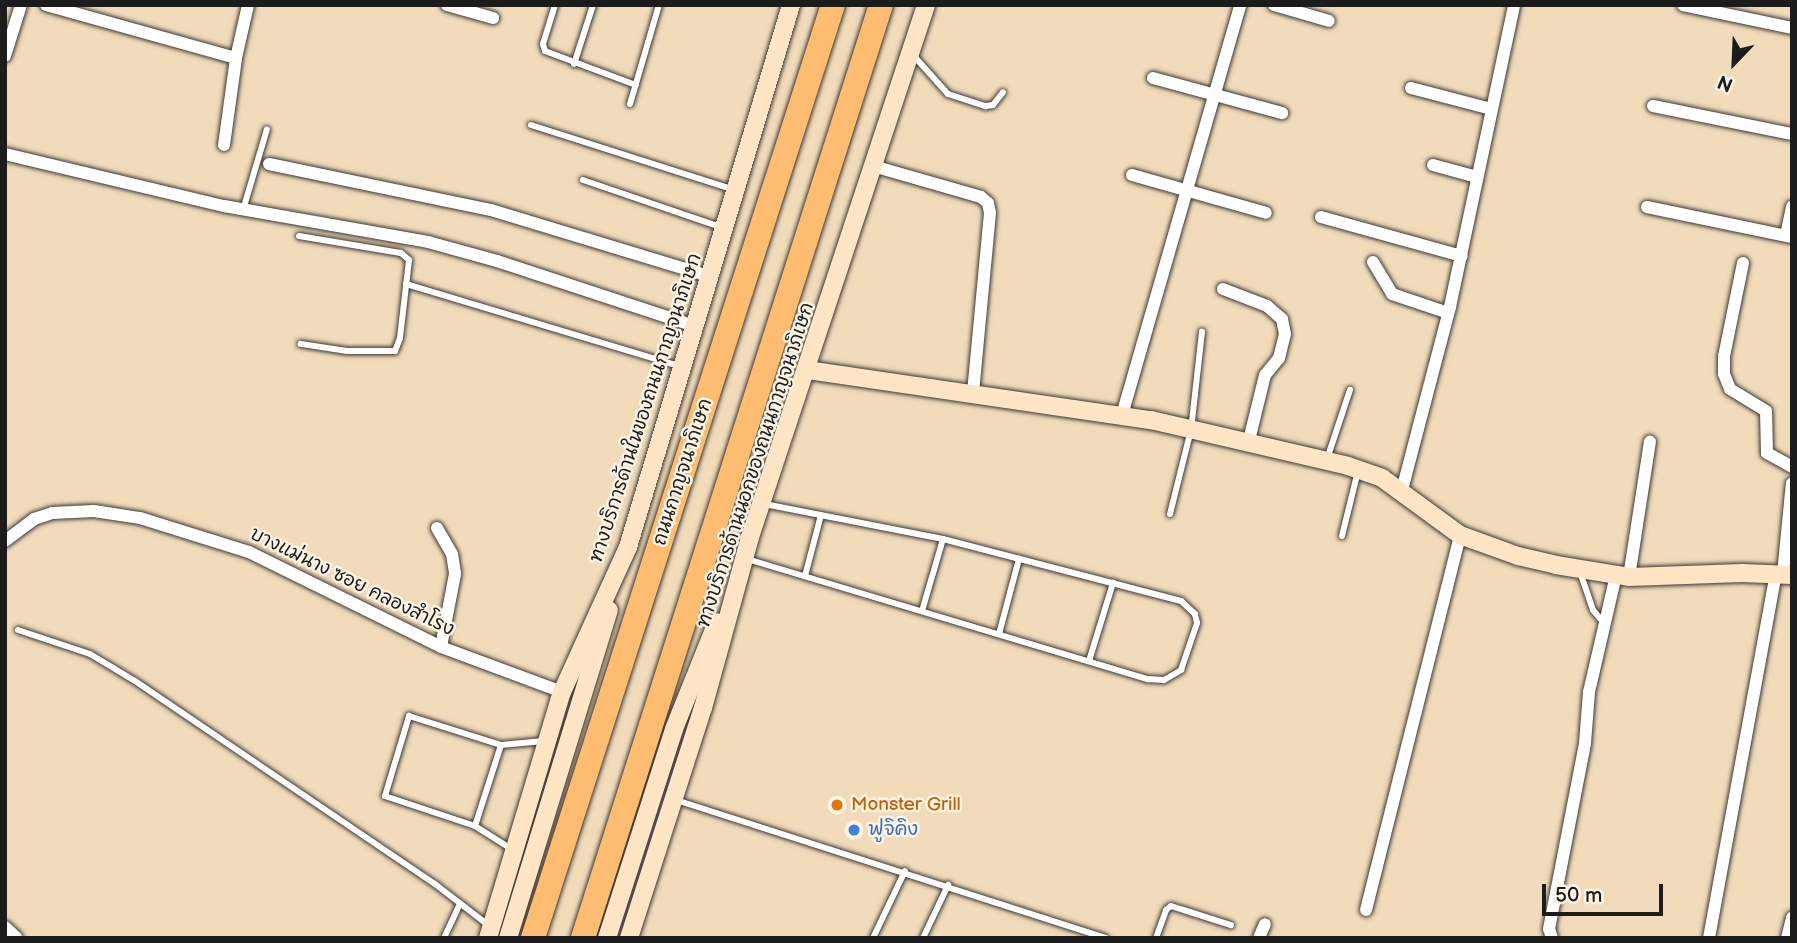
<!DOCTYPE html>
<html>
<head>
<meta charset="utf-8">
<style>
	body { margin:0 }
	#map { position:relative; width:1797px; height:943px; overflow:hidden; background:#f1dbbb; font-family:"Balsamiq Sans","Playpen Sans Thai",sans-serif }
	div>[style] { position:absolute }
	.roads { filter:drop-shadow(0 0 2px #3c3934) drop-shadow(0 0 2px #3c3934) }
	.lane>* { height:6px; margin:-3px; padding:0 3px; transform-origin:3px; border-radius:3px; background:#fff }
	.street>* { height:12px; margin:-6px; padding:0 6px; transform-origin:6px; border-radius:6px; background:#fff }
	.secondary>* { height:18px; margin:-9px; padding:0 9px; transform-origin:9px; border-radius:9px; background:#ffe4c6 }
	.highway>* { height:24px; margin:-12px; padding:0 12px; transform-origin:12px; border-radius:12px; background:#febc71 }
	.dots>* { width:19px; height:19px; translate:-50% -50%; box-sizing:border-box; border:4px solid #fcf5e5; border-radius:50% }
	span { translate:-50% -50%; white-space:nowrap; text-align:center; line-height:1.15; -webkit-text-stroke:5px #fcf5e5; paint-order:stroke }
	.street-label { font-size:19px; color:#1c1c1c }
	.food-label { font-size:19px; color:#c56008 }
	.left { translate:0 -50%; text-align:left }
	.shop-label { font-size:19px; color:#366cbe }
	.frame { position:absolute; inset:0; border:7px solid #1c1c1c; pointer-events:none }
	.north { position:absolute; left:1699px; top:28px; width:70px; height:70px; -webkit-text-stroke:5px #fcf5e5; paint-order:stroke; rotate:203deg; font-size:19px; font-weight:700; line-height:28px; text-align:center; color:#1c1c1c }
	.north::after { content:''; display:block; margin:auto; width:24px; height:32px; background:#1c1c1c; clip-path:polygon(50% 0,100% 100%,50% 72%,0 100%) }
	.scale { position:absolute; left:1542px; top:884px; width:121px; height:32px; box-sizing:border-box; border:4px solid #1c1c1c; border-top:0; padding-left:9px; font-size:21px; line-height:24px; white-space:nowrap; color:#1c1c1c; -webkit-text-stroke:5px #fcf5e5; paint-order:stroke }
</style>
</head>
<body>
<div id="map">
	<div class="roads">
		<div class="lane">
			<i style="left:555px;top:5px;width:41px;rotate:107.1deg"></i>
			<i style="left:543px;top:44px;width:7px;rotate:74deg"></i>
			<i style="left:545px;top:51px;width:97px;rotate:20.5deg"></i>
			<i style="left:913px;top:55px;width:52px;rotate:48.1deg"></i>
			<i style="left:948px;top:94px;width:40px;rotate:18deg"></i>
			<i style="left:986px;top:106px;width:7px;rotate:-8deg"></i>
			<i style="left:993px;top:105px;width:16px;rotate:-52deg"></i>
			<i style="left:574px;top:64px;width:62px;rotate:-72.1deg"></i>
			<i style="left:630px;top:104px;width:103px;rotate:-73.7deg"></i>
			<i style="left:531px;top:125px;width:211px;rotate:17.7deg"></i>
			<i style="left:583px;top:180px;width:148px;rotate:18.9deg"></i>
			<i style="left:243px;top:210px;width:84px;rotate:-73.5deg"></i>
			<i style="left:299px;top:236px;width:103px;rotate:9.5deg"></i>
			<i style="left:401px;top:253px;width:11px;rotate:41deg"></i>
			<i style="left:409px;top:260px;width:79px;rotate:96.6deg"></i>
			<i style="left:400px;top:338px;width:14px;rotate:111deg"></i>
			<i style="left:395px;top:351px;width:48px;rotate:180deg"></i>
			<i style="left:347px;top:351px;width:47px;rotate:-171.3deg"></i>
			<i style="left:406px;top:284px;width:285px;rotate:16.7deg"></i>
			<i style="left:1327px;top:459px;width:73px;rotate:-71.6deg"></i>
			<i style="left:1170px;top:514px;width:87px;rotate:-76deg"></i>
			<i style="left:1191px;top:430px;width:99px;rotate:-83.6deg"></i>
			<i style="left:1342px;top:536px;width:67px;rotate:-76.2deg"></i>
			<i style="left:747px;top:559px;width:419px;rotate:16.7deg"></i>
			<i style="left:1148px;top:679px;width:16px;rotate:4deg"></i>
			<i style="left:1164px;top:680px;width:20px;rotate:-30deg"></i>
			<i style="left:1181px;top:670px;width:50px;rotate:-71.2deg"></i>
			<i style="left:1197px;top:623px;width:9px;rotate:-103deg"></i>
			<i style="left:1195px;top:614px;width:19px;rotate:-137deg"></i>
			<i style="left:1181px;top:601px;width:246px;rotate:-165.4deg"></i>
			<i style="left:943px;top:539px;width:182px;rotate:-168.9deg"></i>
			<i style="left:1580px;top:572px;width:40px;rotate:71.1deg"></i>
			<i style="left:1593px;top:610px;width:17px;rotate:50deg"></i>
			<i style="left:805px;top:576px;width:63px;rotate:-75.3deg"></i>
			<i style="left:922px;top:611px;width:75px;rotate:-73.7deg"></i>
			<i style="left:18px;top:630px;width:76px;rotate:18.4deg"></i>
			<i style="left:90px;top:654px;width:52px;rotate:31deg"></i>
			<i style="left:135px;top:681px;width:362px;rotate:34.1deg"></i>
			<i style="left:435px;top:884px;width:67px;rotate:37.7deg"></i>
			<i style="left:999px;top:634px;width:78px;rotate:-75.1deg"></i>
			<i style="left:1089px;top:661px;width:82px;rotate:-72.9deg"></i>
			<i style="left:676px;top:800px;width:451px;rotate:17.8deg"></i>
			<i style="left:475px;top:826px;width:85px;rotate:-72.2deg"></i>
			<i style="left:513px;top:850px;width:45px;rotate:-147.7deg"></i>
			<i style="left:475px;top:826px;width:95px;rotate:-161.6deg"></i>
			<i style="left:385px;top:796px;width:84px;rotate:-73.3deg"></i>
			<i style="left:409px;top:716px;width:96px;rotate:17.5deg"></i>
			<i style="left:501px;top:745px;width:43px;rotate:-5.3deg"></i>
			<i style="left:444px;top:938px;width:38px;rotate:-65deg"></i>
			<i style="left:873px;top:938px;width:74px;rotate:-64.5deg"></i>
			<i style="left:923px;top:938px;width:59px;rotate:-64.7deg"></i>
			<i style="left:1156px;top:938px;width:30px;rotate:-70deg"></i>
			<i style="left:1166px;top:910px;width:6px;rotate:-39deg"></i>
			<i style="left:1171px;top:906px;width:63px;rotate:17.6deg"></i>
		</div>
		<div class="street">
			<i style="left:46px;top:5px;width:197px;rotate:15.6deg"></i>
			<i style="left:447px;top:5px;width:48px;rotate:15.8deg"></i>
			<i style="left:1274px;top:5px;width:57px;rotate:16.2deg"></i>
			<i style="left:1683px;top:5px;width:111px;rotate:11.9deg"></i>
			<i style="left:5px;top:56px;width:53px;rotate:-72.6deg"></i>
			<i style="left:1153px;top:78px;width:134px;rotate:15.2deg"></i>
			<i style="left:1411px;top:88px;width:83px;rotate:14.7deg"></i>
			<i style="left:1653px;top:106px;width:142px;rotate:11.4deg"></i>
			<i style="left:224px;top:145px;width:88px;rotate:-82.1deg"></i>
			<i style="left:236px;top:58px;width:54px;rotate:-77.2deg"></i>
			<i style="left:5px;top:154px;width:225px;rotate:13.4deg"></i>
			<i style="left:224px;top:206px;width:207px;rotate:10deg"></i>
			<i style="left:428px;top:242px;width:72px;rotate:15.4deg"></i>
			<i style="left:497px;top:261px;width:208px;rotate:18.2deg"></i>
			<i style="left:269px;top:164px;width:227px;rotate:11.7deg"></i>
			<i style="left:491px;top:210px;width:230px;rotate:16.9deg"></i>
			<i style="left:1433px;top:165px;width:46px;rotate:15.3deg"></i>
			<i style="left:873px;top:166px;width:112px;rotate:16deg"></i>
			<i style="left:981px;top:197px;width:9px;rotate:41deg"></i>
			<i style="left:988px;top:203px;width:10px;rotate:79deg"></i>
			<i style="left:990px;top:213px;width:182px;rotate:95.4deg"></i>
			<i style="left:1132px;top:175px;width:139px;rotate:15.8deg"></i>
			<i style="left:1647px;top:207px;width:148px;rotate:11.7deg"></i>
			<i style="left:1321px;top:217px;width:146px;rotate:15.5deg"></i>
			<i style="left:1786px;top:235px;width:29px;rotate:-78deg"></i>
			<i style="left:1373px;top:262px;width:37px;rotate:59deg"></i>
			<i style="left:1392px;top:294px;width:59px;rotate:18.7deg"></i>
			<i style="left:1743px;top:263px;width:95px;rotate:101.5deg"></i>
			<i style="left:1724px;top:356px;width:18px;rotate:90deg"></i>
			<i style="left:1724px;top:374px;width:16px;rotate:68deg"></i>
			<i style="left:1730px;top:389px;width:42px;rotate:31.4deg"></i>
			<i style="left:1766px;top:411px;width:42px;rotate:88.6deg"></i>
			<i style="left:1767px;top:453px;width:29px;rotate:29deg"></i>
			<i style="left:1223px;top:289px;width:47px;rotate:21.1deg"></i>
			<i style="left:1267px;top:306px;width:20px;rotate:41deg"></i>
			<i style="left:1282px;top:319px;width:15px;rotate:79deg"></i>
			<i style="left:1285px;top:334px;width:25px;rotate:104deg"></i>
			<i style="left:1279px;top:358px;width:22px;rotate:129deg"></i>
			<i style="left:1265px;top:375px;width:71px;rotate:103.8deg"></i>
			<i style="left:1122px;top:415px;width:427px;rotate:-73.9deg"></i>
			<i style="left:1402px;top:490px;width:189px;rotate:-75.3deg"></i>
			<i style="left:1450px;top:307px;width:309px;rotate:-78deg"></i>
			<i style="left:437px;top:528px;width:30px;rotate:60deg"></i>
			<i style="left:452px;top:554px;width:20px;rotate:81deg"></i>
			<i style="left:455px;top:574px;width:74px;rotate:100.9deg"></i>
			<i style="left:5px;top:541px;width:36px;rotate:-37deg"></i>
			<i style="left:34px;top:519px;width:19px;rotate:-18deg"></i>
			<i style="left:52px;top:513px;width:42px;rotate:-2.7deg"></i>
			<i style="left:94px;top:511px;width:47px;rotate:8.7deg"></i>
			<i style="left:140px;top:518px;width:114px;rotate:17.3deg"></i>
			<i style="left:249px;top:552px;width:214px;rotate:26.3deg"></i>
			<i style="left:441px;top:647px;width:129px;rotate:20.4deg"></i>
			<i style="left:1783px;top:574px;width:91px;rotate:-84.4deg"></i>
			<i style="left:1629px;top:577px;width:137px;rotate:-81.2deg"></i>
			<i style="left:1366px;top:910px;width:387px;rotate:-75.9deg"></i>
			<i style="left:5px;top:927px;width:16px;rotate:43deg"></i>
			<i style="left:1259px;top:938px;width:15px;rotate:-67deg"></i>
			<i style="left:1552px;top:938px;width:9px;rotate:-108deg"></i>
			<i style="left:1549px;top:929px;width:189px;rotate:-79deg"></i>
			<i style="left:1585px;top:743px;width:51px;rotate:-85.5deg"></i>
			<i style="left:1589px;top:692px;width:120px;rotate:-77deg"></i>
			<i style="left:1709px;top:938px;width:371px;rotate:-79.6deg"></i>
			<i style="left:1787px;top:938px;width:21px;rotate:-76deg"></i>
		</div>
		<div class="secondary">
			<i style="left:807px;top:370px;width:348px;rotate:8.3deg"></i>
			<i style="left:1151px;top:420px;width:202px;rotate:13.1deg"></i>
			<i style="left:1348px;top:466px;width:36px;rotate:19deg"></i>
			<i style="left:1382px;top:478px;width:97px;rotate:36.2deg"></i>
			<i style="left:1460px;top:535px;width:62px;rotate:19.9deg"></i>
			<i style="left:1518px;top:556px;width:39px;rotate:13deg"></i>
			<i style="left:1556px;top:565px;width:74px;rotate:9.3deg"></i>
			<i style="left:1629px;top:577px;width:113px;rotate:-2deg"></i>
			<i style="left:1742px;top:573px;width:50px;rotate:2.3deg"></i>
			<i style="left:488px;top:938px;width:257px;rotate:-73.3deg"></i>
			<i style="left:562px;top:692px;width:159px;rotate:-65.5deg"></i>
			<i style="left:628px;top:547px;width:566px;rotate:-73.26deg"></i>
			<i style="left:508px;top:938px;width:343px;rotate:-72.9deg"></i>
			<i style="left:607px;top:938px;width:219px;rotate:-72.2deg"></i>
			<i style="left:674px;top:729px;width:115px;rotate:-68.1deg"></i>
			<i style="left:629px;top:938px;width:242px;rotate:-72.2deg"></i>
			<i style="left:703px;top:708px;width:177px;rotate:-74.6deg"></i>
			<i style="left:750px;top:537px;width:560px;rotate:-71.69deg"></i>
		</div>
		<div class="highway">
			<i style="left:533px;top:938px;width:980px;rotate:-72.18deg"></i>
			<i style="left:583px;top:938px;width:979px;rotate:-72.29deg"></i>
		</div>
	</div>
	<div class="dots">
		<i style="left:837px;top:805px;background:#e8710a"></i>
		<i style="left:854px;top:830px;background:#3f7fe0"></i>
	</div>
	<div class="street-label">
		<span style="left:646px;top:408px;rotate:-72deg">ทางบริการด้านในของถนนกาญจนาภิเษก</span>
		<span style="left:756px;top:465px;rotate:-72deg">ทางบริการด้านนอกของถนนกาญจนาภิเษก</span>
		<span style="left:683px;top:472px;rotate:-72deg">ถนนกาญจนาภิเษก</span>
		<span style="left:352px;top:582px;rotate:26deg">บางแม่นาง ซอย คลองสำโรง</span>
	</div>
	<div class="food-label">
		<span class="left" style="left:851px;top:805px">Monster Grill</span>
	</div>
	<div class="shop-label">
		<span class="left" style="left:868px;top:830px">ฟูจิคิง</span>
	</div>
	<div class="frame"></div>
	<div class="north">N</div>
	<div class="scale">50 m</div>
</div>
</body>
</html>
